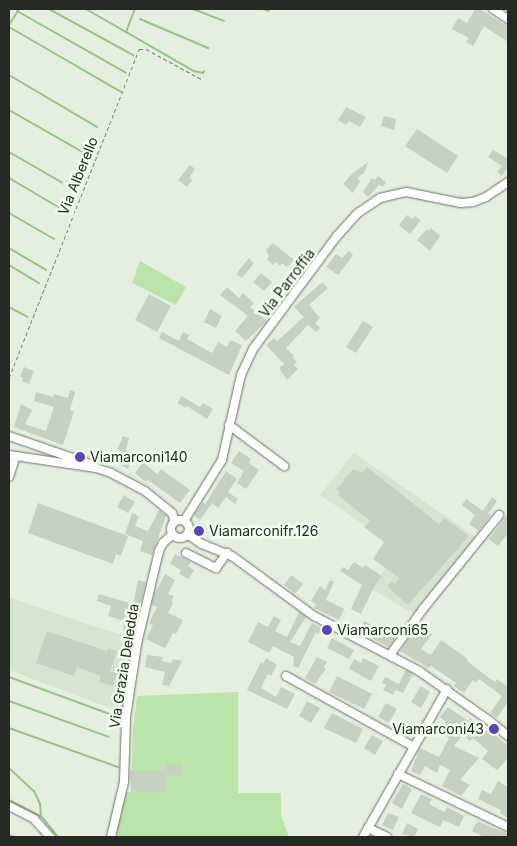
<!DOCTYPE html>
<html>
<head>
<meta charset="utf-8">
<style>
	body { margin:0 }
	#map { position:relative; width:517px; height:846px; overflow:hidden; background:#e4efe0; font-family:Inter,sans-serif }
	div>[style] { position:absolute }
	.built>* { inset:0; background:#d5e5d0 }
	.green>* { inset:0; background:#bae4aa }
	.stream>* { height:2px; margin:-1px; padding:0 1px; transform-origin:1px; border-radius:1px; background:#95c483 }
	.building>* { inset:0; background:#c6d1c2 }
	.path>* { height:1px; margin-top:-0.5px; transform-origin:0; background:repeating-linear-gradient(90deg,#7c8479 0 4px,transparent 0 6.5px) }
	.roads { filter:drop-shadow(0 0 1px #6a7466) drop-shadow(0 0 1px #6a7466) }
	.minor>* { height:8px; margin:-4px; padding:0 4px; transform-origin:4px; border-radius:4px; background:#fff }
	.minor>.ring { margin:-4px; padding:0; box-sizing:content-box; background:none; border:8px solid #fff; border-radius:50% }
	.dots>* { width:14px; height:14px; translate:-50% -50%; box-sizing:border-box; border:2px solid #f1fded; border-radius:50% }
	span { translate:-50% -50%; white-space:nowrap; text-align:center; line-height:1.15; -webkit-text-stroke:5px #f1fded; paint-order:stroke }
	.street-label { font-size:14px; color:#262a24 }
	.poi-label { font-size:14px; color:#262a24 }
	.left { translate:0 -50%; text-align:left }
	.right { translate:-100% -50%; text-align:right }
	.frame { position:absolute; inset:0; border:10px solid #262a24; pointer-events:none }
</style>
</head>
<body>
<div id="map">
	<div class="built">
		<i style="clip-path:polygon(354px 453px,480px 540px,469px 558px,421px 618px,370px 588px,401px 550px,320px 495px)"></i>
		<i style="clip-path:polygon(9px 597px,92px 626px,131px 637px,123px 713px,9px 670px)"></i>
	</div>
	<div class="green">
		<i style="clip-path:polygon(140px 261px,186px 287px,176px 305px,132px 283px)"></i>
		<i style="clip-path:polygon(238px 692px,238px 793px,281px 793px,281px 816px,289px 837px,115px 837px,126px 792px,131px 792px,133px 730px,137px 696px)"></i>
	</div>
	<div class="stream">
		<i style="left:49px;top:9px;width:96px;rotate:28.7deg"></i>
		<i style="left:86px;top:9px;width:125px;rotate:29.9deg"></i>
		<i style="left:194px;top:71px;width:9px;rotate:13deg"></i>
		<i style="left:203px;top:73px;width:2px;rotate:-63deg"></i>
		<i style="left:193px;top:9px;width:33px;rotate:21deg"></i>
		<i style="left:263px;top:9px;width:6px;rotate:18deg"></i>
		<i style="left:17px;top:11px;width:125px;rotate:29.6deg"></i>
		<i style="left:140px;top:19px;width:74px;rotate:23.1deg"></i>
		<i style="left:9px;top:25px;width:19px;rotate:-58deg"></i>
		<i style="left:9px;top:27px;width:129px;rotate:30.1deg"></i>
		<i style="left:126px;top:32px;width:25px;rotate:-69deg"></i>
		<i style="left:9px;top:75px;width:102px;rotate:30.6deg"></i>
		<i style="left:9px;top:110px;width:89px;rotate:29.7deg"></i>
		<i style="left:9px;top:152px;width:76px;rotate:29.9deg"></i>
		<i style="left:9px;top:178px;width:65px;rotate:30.5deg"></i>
		<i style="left:9px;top:213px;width:52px;rotate:30deg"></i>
		<i style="left:9px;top:248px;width:43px;rotate:30.7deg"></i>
		<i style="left:9px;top:265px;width:35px;rotate:31deg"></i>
		<i style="left:9px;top:307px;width:21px;rotate:28deg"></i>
		<i style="left:9px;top:677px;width:116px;rotate:20.2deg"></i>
		<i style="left:9px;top:701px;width:106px;rotate:19.8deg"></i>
		<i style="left:9px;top:728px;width:116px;rotate:19.7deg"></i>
		<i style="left:9px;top:768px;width:34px;rotate:43deg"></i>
		<i style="left:34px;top:791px;width:14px;rotate:65deg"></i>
		<i style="left:40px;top:804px;width:12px;rotate:85deg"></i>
		<i style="left:9px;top:800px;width:36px;rotate:27deg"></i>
		<i style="left:41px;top:816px;width:27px;rotate:51deg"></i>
		<i style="left:9px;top:835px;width:6px;rotate:18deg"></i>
	</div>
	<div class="building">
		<i style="clip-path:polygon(475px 9px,480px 9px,505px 25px,508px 25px,508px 42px,484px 26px,473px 46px,466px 42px,469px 38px,452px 29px,458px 18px,467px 23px)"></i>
		<i style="clip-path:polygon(346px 107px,366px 117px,360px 127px,349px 121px,346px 125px,338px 120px)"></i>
		<i style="clip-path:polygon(384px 116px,396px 119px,394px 130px,381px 126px)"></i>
		<i style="clip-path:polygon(417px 129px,458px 156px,447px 173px,405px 146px)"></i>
		<i style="clip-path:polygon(493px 150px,508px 159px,508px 167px,502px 176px,497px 172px,502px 166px,488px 157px)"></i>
		<i style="clip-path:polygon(368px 162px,364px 173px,357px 178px,360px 181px,353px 193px,343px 184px,352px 174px)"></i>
		<i style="clip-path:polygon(190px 165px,195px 169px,189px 178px,192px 180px,187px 187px,178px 180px)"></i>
		<i style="clip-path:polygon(378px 176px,386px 182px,383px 187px,379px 185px,368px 197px,363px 192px,372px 178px,375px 180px)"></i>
		<i style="clip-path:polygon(407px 215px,412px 219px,415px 216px,421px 220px,410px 234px,399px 225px)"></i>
		<i style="clip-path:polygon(431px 228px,440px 236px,430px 251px,417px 240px,427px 229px,429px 231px)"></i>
		<i style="clip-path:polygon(273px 243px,294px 260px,287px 267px,282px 263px,280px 266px,276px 262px,273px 265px,267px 259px,269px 256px,266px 250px)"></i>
		<i style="clip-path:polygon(349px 251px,353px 255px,338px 275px,326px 267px,336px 254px,342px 258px)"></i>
		<i style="clip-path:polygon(249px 258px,254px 263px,242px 278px,236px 274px)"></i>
		<i style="clip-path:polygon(261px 273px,272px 282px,264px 291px,253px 282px)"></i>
		<i style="clip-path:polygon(322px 282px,328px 288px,309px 305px,320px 318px,315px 323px,320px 328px,316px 332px,308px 325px,286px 348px,294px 356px,292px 357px,297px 362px,294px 365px,298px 369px,287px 380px,279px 368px,284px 364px,266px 345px,274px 338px,277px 341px,304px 317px,294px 307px)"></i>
		<i style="clip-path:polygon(227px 287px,239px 298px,243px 293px,254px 303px,250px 307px,267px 321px,246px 341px,235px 331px,248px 316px,220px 295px)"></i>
		<i style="clip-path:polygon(149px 294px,171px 306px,157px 332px,135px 320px)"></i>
		<i style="clip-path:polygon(210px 309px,222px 316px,216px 328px,204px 322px)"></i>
		<i style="clip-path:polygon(363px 321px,373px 327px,356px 353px,346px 347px)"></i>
		<i style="clip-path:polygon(162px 332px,179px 341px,183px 332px,189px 335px,187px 339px,212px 353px,218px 342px,227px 347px,230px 340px,242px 345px,229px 375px,159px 338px)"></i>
		<i style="clip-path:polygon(24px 367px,34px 371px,29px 384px,22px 381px,23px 378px,20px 377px)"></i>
		<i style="clip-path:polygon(70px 390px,75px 392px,70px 410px,74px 411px,63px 445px,14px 427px,21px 404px,32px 410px,25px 424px,46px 431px,54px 407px,34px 401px,36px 392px,53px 397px,54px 394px,68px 398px)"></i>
		<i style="clip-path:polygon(182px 396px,200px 407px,203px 403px,213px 409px,207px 419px,187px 406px,186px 408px,177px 403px)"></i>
		<i style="clip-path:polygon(123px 436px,129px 438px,126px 450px,134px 454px,128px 469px,117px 463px,122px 451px,117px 450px)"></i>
		<i style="clip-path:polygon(239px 451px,251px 459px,249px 463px,259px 470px,246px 489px,237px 483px,244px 471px,231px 463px)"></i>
		<i style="clip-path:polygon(143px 462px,157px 474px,161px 469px,190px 490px,180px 503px,148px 480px,146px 482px,135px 473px)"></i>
		<i style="clip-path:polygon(367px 467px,439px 524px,444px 518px,469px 536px,408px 605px,387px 586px,391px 582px,395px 584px,399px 578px,373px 559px,384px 542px,364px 527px,370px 521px,338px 495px,340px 492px,337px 489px,353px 469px,362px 473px)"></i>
		<i style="clip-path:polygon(226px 471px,237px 479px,228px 492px,238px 499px,235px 504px,226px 497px,218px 508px,212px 503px,200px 520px,194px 515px,203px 502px,205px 504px)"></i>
		<i style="clip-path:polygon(124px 495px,135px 502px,128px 513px,117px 507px)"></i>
		<i style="clip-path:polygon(492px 497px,497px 501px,488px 514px,491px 515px,479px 531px,469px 524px,475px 515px,462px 505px,466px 499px,483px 511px)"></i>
		<i style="clip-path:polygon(38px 503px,128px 536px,121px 556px,116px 554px,113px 564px,28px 533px)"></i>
		<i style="clip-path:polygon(159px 510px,166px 516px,152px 555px,140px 551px,143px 541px,125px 534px,132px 513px,139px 516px,135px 526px,148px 531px)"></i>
		<i style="clip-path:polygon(508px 513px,508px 533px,498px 546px,489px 539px)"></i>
		<i style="clip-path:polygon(175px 554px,191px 562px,188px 566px,194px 570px,189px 579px,179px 574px,181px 570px,170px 564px)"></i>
		<i style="clip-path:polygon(354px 562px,363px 568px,365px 565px,382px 576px,374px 587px,361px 614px,351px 609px,362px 585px,340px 571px,343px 567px,348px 570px)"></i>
		<i style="clip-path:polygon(165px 574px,175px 580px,168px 594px,174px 596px,171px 602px,173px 603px,168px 613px,183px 620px,176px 634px,173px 633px,165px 648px,146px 639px,153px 625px,149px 623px,157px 607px,152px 605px,154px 595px)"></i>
		<i style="clip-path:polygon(291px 575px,303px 584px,295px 594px,284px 585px)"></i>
		<i style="clip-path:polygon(138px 580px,146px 582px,137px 616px,135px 615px,129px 631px,123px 629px,125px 621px,108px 616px,111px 606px,97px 601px,99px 594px,133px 604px)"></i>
		<i style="clip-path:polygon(330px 580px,334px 582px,326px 600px,344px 609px,339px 620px,314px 608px,316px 604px,311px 601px,320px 586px,325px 590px)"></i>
		<i style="clip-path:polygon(299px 612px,306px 617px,290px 642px,300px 646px,312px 623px,322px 628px,318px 634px,316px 632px,298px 668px,293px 666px,294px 657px,273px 646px,269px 653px,248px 642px,258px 622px,268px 627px,274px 616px,281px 620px,275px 631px,287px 637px)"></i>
		<i style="clip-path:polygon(364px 621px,382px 630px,385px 624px,394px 627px,390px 636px,395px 638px,389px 647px,359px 632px)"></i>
		<i style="clip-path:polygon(421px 626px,432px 634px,421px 649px,431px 655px,441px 640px,468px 659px,467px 661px,489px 678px,495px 682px,497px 679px,508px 687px,508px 702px,497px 718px,490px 713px,502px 696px,479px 679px,476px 683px,473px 680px,464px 693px,454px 686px,456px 683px,431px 666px,429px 668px,400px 651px,412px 634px,414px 636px)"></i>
		<i style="clip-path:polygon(47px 631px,107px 651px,108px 648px,117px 651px,110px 671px,117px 673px,113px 686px,99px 682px,101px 676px,77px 667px,74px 676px,36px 663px)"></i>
		<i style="clip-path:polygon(332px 638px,354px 650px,349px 659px,327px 648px)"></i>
		<i style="clip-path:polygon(147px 655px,163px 657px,162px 661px,171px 663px,173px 659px,182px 661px,169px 686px,162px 685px,165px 672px,145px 667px)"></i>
		<i style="clip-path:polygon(317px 657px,327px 662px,324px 667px,326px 669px,315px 684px,305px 678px)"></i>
		<i style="clip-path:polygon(266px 658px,277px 665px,271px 676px,268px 674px,261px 688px,276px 697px,281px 687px,295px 694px,287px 709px,247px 690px,261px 662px,263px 664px)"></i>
		<i style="clip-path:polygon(363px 658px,379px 666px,371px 681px,349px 669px,354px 659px,361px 663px)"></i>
		<i style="clip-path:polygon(406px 670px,413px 674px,403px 693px,396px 690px,393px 695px,383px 690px,386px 685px,382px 683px,385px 677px,399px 684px)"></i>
		<i style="clip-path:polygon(337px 676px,372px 694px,364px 709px,329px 692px)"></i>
		<i style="clip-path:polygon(421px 686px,430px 692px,421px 708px,411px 702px)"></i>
		<i style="clip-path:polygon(307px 701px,320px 708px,311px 723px,299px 716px)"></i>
		<i style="clip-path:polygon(386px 703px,397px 709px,389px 723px,378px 717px)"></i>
		<i style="clip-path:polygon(448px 707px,468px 721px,470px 718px,485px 731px,488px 729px,508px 746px,508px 758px,497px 770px,482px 759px,488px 751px,473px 738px,470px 741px,463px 735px,454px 746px,479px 758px,460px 780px,470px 785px,461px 796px,442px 786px,450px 770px,440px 765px,437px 773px,425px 766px,420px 775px,411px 771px,420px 748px,439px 757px,449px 738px,439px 730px,446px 722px,440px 717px)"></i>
		<i style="clip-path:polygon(332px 713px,363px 729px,356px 743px,324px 728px)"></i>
		<i style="clip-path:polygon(372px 735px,383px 741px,375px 755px,364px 748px)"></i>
		<i style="clip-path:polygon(166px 764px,182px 764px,182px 775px,166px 775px)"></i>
		<i style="clip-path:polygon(165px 770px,165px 792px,131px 793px,130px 771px)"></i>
		<i style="clip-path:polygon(498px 781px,508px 787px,508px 818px,500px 813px,501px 810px,478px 799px,482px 790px,491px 794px)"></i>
		<i style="clip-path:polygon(403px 784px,412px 789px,402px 809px,392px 803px)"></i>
		<i style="clip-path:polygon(421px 794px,432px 799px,429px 804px,444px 812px,447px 807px,464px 816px,459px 827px,443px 820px,440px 827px,411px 813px)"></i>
		<i style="clip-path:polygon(388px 813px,399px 817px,393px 830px,382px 825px)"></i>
		<i style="clip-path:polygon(477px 821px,508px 834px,508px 837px,484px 837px,472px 831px)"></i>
		<i style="clip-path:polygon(407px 823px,418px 829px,414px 837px,402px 834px)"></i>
	</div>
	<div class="path">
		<i style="left:9px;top:378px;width:354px;rotate:-68.4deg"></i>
		<i style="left:139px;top:49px;width:7px"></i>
		<i style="left:146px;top:49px;width:65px;rotate:28.5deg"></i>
	</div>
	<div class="roads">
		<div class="minor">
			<i style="left:493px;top:9px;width:18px;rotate:34deg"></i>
			<i style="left:229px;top:425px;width:69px;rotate:36.7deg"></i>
			<i style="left:9px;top:436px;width:86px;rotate:19.1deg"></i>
			<i style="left:9px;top:455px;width:88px;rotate:8.5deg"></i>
			<i style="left:96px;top:468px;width:16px;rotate:18deg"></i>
			<i style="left:111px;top:473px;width:38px;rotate:28deg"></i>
			<i style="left:145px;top:491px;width:35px;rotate:39deg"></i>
			<i style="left:172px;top:513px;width:9px;rotate:72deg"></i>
			<i style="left:9px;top:477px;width:22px;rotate:-72deg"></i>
			<i class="ring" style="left:171px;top:520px;width:10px;height:10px"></i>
			<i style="left:184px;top:521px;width:72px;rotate:-58.1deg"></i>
			<i style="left:222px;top:460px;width:87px;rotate:-77.4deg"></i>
			<i style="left:241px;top:375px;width:29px;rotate:-65deg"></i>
			<i style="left:253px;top:349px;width:141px;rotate:-53.4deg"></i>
			<i style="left:337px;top:236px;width:31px;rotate:-48deg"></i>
			<i style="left:358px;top:213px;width:27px;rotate:-34deg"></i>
			<i style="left:380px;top:198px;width:27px;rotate:-13deg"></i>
			<i style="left:406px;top:192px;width:56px;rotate:11.3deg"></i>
			<i style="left:461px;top:203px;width:12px;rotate:-5deg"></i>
			<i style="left:473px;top:202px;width:14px;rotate:-21deg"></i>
			<i style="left:486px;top:197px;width:27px;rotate:-34deg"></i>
			<i style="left:187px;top:534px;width:18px;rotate:34deg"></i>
			<i style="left:202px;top:544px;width:32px;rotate:22deg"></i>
			<i style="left:232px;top:556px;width:102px;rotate:36.2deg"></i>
			<i style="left:314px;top:616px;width:119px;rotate:27.6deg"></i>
			<i style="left:419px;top:671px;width:87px;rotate:35.2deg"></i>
			<i style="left:490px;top:721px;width:23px;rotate:40deg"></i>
			<i style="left:186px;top:553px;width:34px;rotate:27deg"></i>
			<i style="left:216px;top:568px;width:19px;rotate:-54deg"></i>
			<i style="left:390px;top:655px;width:57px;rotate:-54.3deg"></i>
			<i style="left:423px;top:609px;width:121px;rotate:-51deg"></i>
			<i style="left:286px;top:676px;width:146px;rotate:29deg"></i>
			<i style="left:398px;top:774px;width:122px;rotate:25.7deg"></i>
			<i style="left:9px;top:806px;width:28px;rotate:27deg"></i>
			<i style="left:34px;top:819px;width:24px;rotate:48deg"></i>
			<i style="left:368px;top:828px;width:21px;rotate:25deg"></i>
			<i style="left:111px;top:837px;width:57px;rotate:-76.7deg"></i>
			<i style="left:124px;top:782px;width:65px;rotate:-88.2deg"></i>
			<i style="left:126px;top:717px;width:74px;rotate:-81.4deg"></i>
			<i style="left:137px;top:644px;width:96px;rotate:-76.7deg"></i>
			<i style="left:159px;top:551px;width:9px;rotate:-63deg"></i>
			<i style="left:163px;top:543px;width:13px;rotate:-42deg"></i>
			<i style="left:363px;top:837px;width:170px;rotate:-60.4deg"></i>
		</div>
	</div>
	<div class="dots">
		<i style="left:80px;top:457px;background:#5c43bb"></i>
		<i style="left:199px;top:531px;background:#5c43bb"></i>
		<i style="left:327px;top:630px;background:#5c43bb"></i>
		<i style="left:494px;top:729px;background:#5c43bb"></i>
	</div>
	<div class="street-label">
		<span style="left:78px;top:176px;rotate:-68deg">Via Alberello</span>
		<span style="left:287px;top:283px;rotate:-53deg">Via Parroffia</span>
		<span style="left:124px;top:666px;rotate:-81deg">Via Grazia Deledda</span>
	</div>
	<div class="poi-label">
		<span class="left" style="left:90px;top:457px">Viamarconi140</span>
		<span class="left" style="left:209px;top:531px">Viamarconifr.126</span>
		<span class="left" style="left:337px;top:630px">Viamarconi65</span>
		<span class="right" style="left:484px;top:729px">Viamarconi43</span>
	</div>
	<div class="frame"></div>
</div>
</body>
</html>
